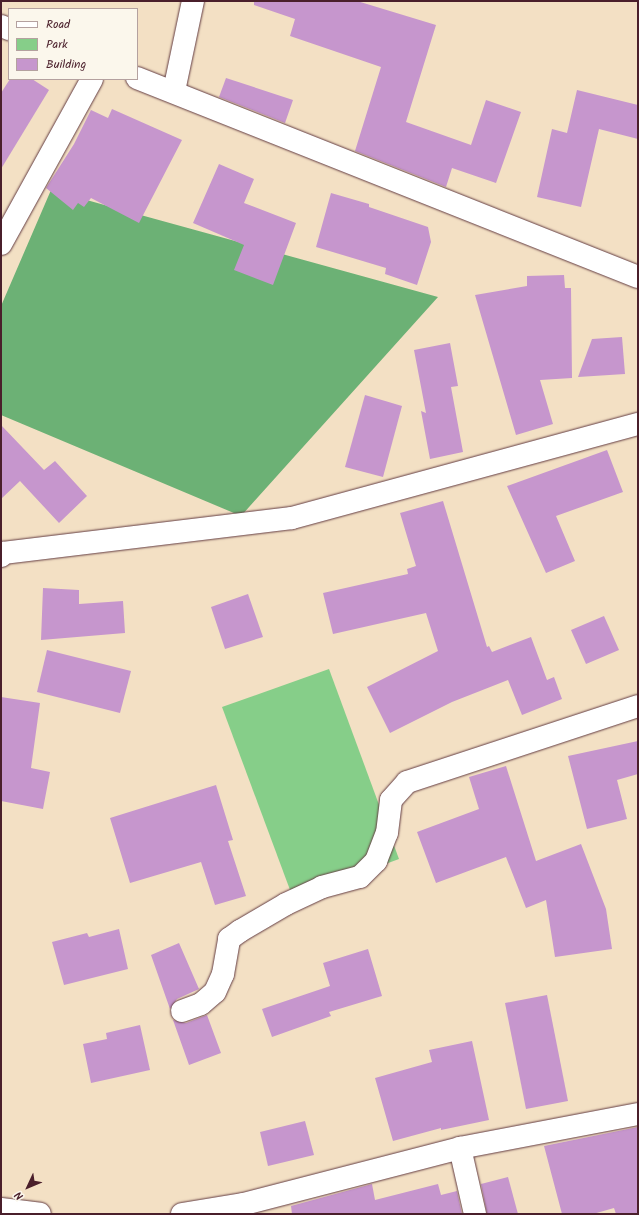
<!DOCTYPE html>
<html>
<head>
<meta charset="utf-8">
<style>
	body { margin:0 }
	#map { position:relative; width:639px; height:1215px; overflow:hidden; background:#f3e0c4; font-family:Kalam,sans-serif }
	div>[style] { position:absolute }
	.green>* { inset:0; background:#86ce89 }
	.forest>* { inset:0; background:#6cb175 }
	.building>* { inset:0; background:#c696cd }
	.roads { filter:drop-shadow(0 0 1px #633c42) drop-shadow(0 0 1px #633c42) }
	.minor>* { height:22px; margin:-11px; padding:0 11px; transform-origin:11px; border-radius:11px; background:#fff }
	span { translate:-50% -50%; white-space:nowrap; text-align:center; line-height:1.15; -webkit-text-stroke:3px #fbf7ec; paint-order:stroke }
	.frame { position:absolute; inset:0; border:2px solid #4a1f2b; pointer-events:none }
	.legend { position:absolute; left:8px; top:8px; width:130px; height:72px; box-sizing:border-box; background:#fbf7ec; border:1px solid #b4a19f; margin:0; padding:5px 7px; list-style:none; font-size:12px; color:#4a1f2b }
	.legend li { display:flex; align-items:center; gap:8px; height:20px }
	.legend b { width:20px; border:1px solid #b4a19f }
	.north { position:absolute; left:8px; top:1167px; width:40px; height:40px; -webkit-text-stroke:3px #fbf7ec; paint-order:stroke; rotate:226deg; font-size:11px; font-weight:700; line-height:16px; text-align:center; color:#4a1f2b }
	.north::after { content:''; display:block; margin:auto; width:14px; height:18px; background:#4a1f2b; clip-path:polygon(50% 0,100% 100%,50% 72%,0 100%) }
</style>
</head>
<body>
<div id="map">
	<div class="green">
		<i style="clip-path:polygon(329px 669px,399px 859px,293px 898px,222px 707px)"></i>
	</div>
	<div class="forest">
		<i style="clip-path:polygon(51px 190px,108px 206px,438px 297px,241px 516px,1px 415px,1px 306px)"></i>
	</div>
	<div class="building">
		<i style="clip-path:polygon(254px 1px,357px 1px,436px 25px,406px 122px,471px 145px,486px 100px,521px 112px,496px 183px,452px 168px,446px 187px,355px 151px,381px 67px,290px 36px,295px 19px,254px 5px)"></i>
		<i style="clip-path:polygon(226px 78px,293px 100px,285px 123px,219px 97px)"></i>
		<i style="clip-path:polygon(10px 79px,32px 79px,49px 90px,1px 169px,1px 93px)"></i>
		<i style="clip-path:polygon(577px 90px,638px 105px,638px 139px,599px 129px,581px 207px,537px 197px,552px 129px,567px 133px)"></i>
		<i style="clip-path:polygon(112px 109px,182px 140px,139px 223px,91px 198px,84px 207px,78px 203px,73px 210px,46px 188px,74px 144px,91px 110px,108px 118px)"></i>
		<i style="clip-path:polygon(219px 164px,254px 179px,244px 203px,296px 223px,273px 285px,234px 270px,244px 245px,193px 223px)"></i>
		<i style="clip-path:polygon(331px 193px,369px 204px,369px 207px,428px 227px,431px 242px,417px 285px,385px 274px,386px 268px,316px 247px)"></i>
		<i style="clip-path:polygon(564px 275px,565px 288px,571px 288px,572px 378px,540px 380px,553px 424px,516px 435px,475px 295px,527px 286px,527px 276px)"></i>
		<i style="clip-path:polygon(622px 337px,625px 374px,578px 377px,592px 339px)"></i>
		<i style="clip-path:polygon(450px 343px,458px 386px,451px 387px,463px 452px,430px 459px,421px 411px,426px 413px,414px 350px)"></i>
		<i style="clip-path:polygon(365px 395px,402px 406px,383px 477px,345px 467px)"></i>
		<i style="clip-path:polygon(1px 425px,44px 470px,55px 461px,87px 496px,59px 523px,20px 481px,1px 499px)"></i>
		<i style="clip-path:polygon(607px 450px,623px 492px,556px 516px,575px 561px,546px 573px,507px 486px)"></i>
		<i style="clip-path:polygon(443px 501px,487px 647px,489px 646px,492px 652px,531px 637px,547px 680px,554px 677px,562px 699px,522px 715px,508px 680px,452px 702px,390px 733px,367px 687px,438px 651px,426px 613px,333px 634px,323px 593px,408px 574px,407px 569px,416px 566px,400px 513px)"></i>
		<i style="clip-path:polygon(43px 588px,79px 590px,79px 604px,123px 601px,125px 633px,41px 640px)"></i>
		<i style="clip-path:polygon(248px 594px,263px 637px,225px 649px,211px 607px)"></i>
		<i style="clip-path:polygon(604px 616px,619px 650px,586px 664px,571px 630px)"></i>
		<i style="clip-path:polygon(47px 650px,131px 671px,120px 713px,37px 692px)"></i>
		<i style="clip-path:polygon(1px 697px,40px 703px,31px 768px,50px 772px,43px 809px,1px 801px)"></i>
		<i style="clip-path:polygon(638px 741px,638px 774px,617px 780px,627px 819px,587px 829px,568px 756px)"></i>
		<i style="clip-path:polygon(506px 766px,536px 861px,581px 844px,606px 909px,612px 949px,555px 957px,546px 900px,526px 908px,506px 857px,436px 883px,417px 832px,479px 809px,469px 777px)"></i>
		<i style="clip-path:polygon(216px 785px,233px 840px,228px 841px,246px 896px,215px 905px,201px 862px,130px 883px,110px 818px)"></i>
		<i style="clip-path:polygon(119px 929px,128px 969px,64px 985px,52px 942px,87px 933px,89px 937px)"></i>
		<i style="clip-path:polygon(179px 943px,199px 989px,177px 999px,170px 1009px,151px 955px)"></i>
		<i style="clip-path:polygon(368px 949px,382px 996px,329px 1012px,331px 1016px,272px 1037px,262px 1009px,330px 986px,323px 963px)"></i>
		<i style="clip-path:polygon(547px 995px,568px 1101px,526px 1109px,505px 1003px)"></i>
		<i style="clip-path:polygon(207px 1015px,221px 1053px,189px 1065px,173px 1020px,186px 1023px)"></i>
		<i style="clip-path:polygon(140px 1025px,150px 1070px,91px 1083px,83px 1044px,107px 1039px,106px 1033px)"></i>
		<i style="clip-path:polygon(472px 1041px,489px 1120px,441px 1130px,441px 1128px,393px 1141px,375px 1078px,432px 1062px,429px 1050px)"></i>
		<i style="clip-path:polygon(305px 1121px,314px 1155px,268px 1166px,260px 1132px)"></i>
		<i style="clip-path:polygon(638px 1127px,638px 1214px,616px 1214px,614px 1208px,593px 1214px,562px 1214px,544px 1146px)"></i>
		<i style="clip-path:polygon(508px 1177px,518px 1214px,487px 1214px,481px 1184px)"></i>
		<i style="clip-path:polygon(372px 1184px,375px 1200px,438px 1184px,441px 1195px,457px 1191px,462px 1214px,292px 1214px,291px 1206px)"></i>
	</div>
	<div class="roads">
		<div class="minor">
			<i style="left:1px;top:26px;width:9px;rotate:21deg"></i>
			<i style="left:137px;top:78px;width:539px;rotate:21.66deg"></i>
			<i style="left:174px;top:91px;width:92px;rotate:-78.1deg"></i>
			<i style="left:1px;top:244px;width:188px;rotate:-61.1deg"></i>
			<i style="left:1px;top:556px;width:4px;rotate:-56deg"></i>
			<i style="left:3px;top:553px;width:291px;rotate:-6.9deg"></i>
			<i style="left:292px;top:518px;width:359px;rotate:-15.2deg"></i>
			<i style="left:182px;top:1011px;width:20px;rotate:-20deg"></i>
			<i style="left:201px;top:1004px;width:18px;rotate:-41deg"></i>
			<i style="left:215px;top:992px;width:20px;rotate:-66deg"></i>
			<i style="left:223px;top:974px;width:36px;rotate:-80deg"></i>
			<i style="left:229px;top:939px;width:14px;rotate:-36deg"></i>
			<i style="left:240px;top:931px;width:53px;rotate:-30.4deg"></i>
			<i style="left:286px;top:904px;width:40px;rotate:-25deg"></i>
			<i style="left:322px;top:887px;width:39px;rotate:-15deg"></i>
			<i style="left:360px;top:877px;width:23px;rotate:-45deg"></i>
			<i style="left:376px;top:861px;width:30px;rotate:-69deg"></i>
			<i style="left:387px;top:833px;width:33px;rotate:-83deg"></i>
			<i style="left:391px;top:800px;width:24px;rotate:-48deg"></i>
			<i style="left:407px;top:782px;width:243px;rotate:-18.2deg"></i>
			<i style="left:460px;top:1148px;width:68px;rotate:77.2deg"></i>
			<i style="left:1px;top:1209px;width:39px;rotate:7deg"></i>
			<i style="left:182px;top:1214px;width:63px;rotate:-9.2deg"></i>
			<i style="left:244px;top:1204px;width:223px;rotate:-14.5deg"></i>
			<i style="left:460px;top:1148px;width:181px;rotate:-10.8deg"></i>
		</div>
	</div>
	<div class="frame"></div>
	<ul class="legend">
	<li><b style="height:5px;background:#fff"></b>Road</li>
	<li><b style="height:11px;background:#86ce89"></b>Park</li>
	<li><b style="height:11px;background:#c696cd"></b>Building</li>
	</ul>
	<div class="north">N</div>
</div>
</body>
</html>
